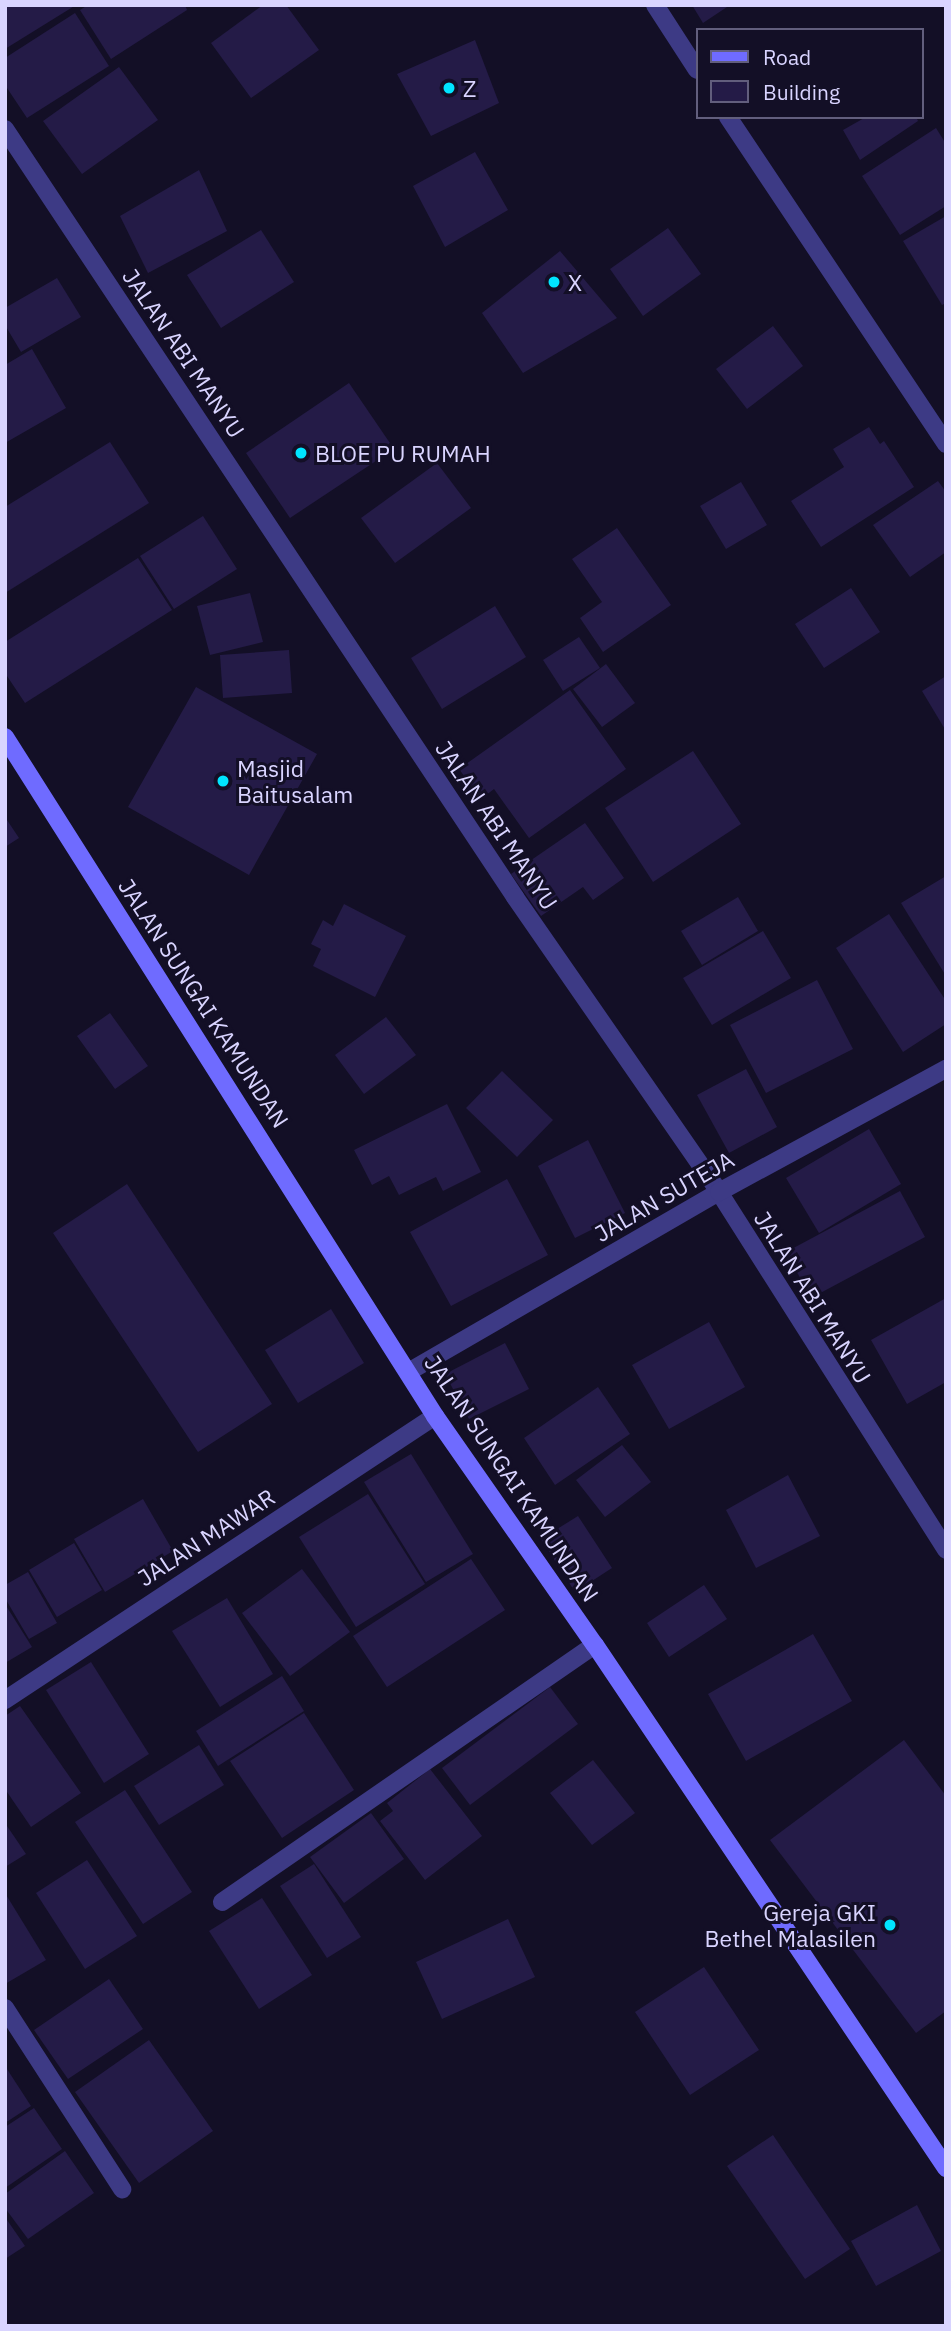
<!DOCTYPE html>
<html>
<head>
<meta charset="utf-8">
<style>
	body { margin:0 }
	#map { position:relative; width:951px; height:2331px; overflow:hidden; background:#130f26; font-family:"IBM Plex Sans",sans-serif }
	div>[style] { position:absolute }
	.building>* { inset:0; background:#241b47 }
	.minor>* { height:18px; margin:-9px; padding:0 9px; transform-origin:9px; border-radius:9px; background:#3d3a85 }
	.secondary>* { height:18px; margin:-9px; padding:0 9px; transform-origin:9px; border-radius:9px; background:#6f6bff }
	.dots>* { width:19px; height:19px; translate:-50% -50%; box-sizing:border-box; border:4px solid #130f26; border-radius:50% }
	span { translate:-50% -50%; white-space:nowrap; text-align:center; line-height:1.15; -webkit-text-stroke:6px #130f26; paint-order:stroke }
	.poi-label { font-size:23px; color:#d9d4ff }
	.left { translate:0 -50%; text-align:left }
	.right { translate:-100% -50%; text-align:right }
	.street-label { font-size:23px; color:#d9d4ff }
	.frame { position:absolute; inset:0; border:7px solid #d9d4ff; pointer-events:none }
	.legend { position:absolute; left:696px; top:28px; width:228px; height:91px; box-sizing:border-box; background:#130f26; border:2px solid #625e7d; margin:0; padding:9px 12px; list-style:none; font-size:21px; color:#d9d4ff }
	.legend li { display:flex; align-items:center; gap:14px; height:35px }
	.legend b { width:35px; border:2px solid #625e7d }
</style>
</head>
<body>
<div id="map">
	<div class="building">
		<i style="clip-path:polygon(5px 5px,76px 5px,5px 49px)"></i>
		<i style="clip-path:polygon(88px 5px,185px 5px,187px 10px,111px 59px,80px 10px)"></i>
		<i style="clip-path:polygon(263px 5px,286px 5px,319px 50px,251px 98px,211px 43px)"></i>
		<i style="clip-path:polygon(692px 5px,730px 5px,703px 23px)"></i>
		<i style="clip-path:polygon(75px 13px,109px 66px,27px 118px,5px 85px,5px 58px)"></i>
		<i style="clip-path:polygon(475px 40px,499px 103px,431px 136px,397px 74px)"></i>
		<i style="clip-path:polygon(119px 67px,158px 120px,82px 174px,43px 121px)"></i>
		<i style="clip-path:polygon(866px 117px,916px 117px,918px 121px,860px 160px,843px 130px)"></i>
		<i style="clip-path:polygon(936px 128px,946px 144px,946px 206px,900px 235px,862px 176px)"></i>
		<i style="clip-path:polygon(475px 152px,508px 210px,445px 247px,413px 186px)"></i>
		<i style="clip-path:polygon(199px 170px,227px 231px,148px 273px,120px 216px)"></i>
		<i style="clip-path:polygon(946px 216px,946px 303px,942px 305px,903px 241px)"></i>
		<i style="clip-path:polygon(668px 228px,701px 274px,643px 316px,610px 269px)"></i>
		<i style="clip-path:polygon(261px 230px,294px 282px,221px 328px,187px 275px)"></i>
		<i style="clip-path:polygon(560px 251px,617px 318px,523px 373px,482px 313px)"></i>
		<i style="clip-path:polygon(57px 278px,81px 317px,21px 352px,5px 325px,5px 308px)"></i>
		<i style="clip-path:polygon(773px 326px,803px 366px,747px 409px,716px 369px)"></i>
		<i style="clip-path:polygon(32px 349px,66px 408px,5px 443px,5px 365px)"></i>
		<i style="clip-path:polygon(349px 383px,394px 449px,290px 518px,246px 453px)"></i>
		<i style="clip-path:polygon(869px 427px,880px 444px,884px 441px,914px 487px,821px 547px,791px 501px,844px 467px,833px 449px)"></i>
		<i style="clip-path:polygon(110px 442px,149px 503px,5px 593px,5px 507px)"></i>
		<i style="clip-path:polygon(437px 463px,471px 508px,395px 563px,361px 518px)"></i>
		<i style="clip-path:polygon(938px 481px,946px 492px,946px 552px,910px 577px,873px 525px)"></i>
		<i style="clip-path:polygon(741px 482px,767px 525px,726px 549px,700px 506px)"></i>
		<i style="clip-path:polygon(203px 516px,237px 569px,174px 609px,140px 556px)"></i>
		<i style="clip-path:polygon(617px 528px,671px 605px,603px 652px,580px 618px,602px 602px,572px 559px)"></i>
		<i style="clip-path:polygon(138px 558px,172px 610px,25px 703px,5px 673px,5px 642px)"></i>
		<i style="clip-path:polygon(851px 588px,880px 632px,824px 668px,795px 624px)"></i>
		<i style="clip-path:polygon(250px 593px,263px 642px,210px 655px,197px 606px)"></i>
		<i style="clip-path:polygon(495px 606px,526px 657px,442px 709px,411px 658px)"></i>
		<i style="clip-path:polygon(579px 637px,600px 668px,563px 691px,543px 660px)"></i>
		<i style="clip-path:polygon(289px 650px,292px 693px,223px 698px,220px 655px)"></i>
		<i style="clip-path:polygon(606px 664px,635px 703px,602px 727px,573px 689px)"></i>
		<i style="clip-path:polygon(946px 676px,946px 731px,922px 691px)"></i>
		<i style="clip-path:polygon(196px 687px,317px 754px,249px 875px,128px 807px)"></i>
		<i style="clip-path:polygon(570px 690px,626px 769px,529px 838px,494px 789px,481px 799px,459px 769px)"></i>
		<i style="clip-path:polygon(693px 751px,741px 824px,653px 882px,605px 808px)"></i>
		<i style="clip-path:polygon(5px 817px,19px 838px,5px 847px)"></i>
		<i style="clip-path:polygon(585px 823px,624px 878px,593px 900px,583px 887px,541px 916px,511px 874px)"></i>
		<i style="clip-path:polygon(946px 876px,946px 976px,901px 903px)"></i>
		<i style="clip-path:polygon(738px 897px,758px 931px,702px 965px,681px 931px)"></i>
		<i style="clip-path:polygon(344px 904px,406px 936px,375px 997px,313px 966px,321px 949px,311px 944px,323px 920px,333px 926px)"></i>
		<i style="clip-path:polygon(889px 914px,946px 1001px,946px 1024px,903px 1052px,836px 948px)"></i>
		<i style="clip-path:polygon(763px 931px,791px 978px,712px 1025px,683px 978px)"></i>
		<i style="clip-path:polygon(817px 980px,853px 1049px,766px 1093px,730px 1025px)"></i>
		<i style="clip-path:polygon(110px 1013px,148px 1066px,115px 1089px,77px 1036px)"></i>
		<i style="clip-path:polygon(386px 1017px,416px 1055px,364px 1094px,335px 1055px)"></i>
		<i style="clip-path:polygon(746px 1069px,777px 1127px,729px 1153px,697px 1095px)"></i>
		<i style="clip-path:polygon(502px 1071px,553px 1120px,517px 1157px,466px 1108px)"></i>
		<i style="clip-path:polygon(447px 1104px,481px 1172px,443px 1191px,436px 1177px,399px 1195px,389px 1176px,372px 1185px,354px 1150px)"></i>
		<i style="clip-path:polygon(869px 1129px,901px 1184px,819px 1233px,786px 1178px)"></i>
		<i style="clip-path:polygon(588px 1140px,625px 1213px,575px 1238px,538px 1166px)"></i>
		<i style="clip-path:polygon(507px 1179px,548px 1255px,451px 1306px,410px 1232px)"></i>
		<i style="clip-path:polygon(127px 1184px,272px 1404px,198px 1452px,53px 1233px)"></i>
		<i style="clip-path:polygon(900px 1191px,925px 1237px,811px 1298px,786px 1252px)"></i>
		<i style="clip-path:polygon(946px 1298px,946px 1382px,907px 1404px,871px 1340px)"></i>
		<i style="clip-path:polygon(331px 1309px,364px 1363px,298px 1403px,265px 1350px)"></i>
		<i style="clip-path:polygon(709px 1322px,745px 1387px,669px 1429px,632px 1365px)"></i>
		<i style="clip-path:polygon(505px 1343px,529px 1389px,469px 1419px,445px 1374px)"></i>
		<i style="clip-path:polygon(598px 1387px,630px 1434px,555px 1485px,524px 1438px)"></i>
		<i style="clip-path:polygon(622px 1445px,651px 1482px,605px 1517px,576px 1480px)"></i>
		<i style="clip-path:polygon(411px 1454px,473px 1554px,426px 1582px,364px 1482px)"></i>
		<i style="clip-path:polygon(788px 1475px,820px 1536px,756px 1568px,726px 1510px)"></i>
		<i style="clip-path:polygon(368px 1494px,425px 1584px,356px 1627px,299px 1537px)"></i>
		<i style="clip-path:polygon(143px 1499px,173px 1551px,105px 1592px,74px 1539px)"></i>
		<i style="clip-path:polygon(578px 1516px,612px 1568px,575px 1592px,541px 1539px)"></i>
		<i style="clip-path:polygon(74px 1543px,102px 1590px,57px 1617px,29px 1570px)"></i>
		<i style="clip-path:polygon(471px 1559px,505px 1610px,387px 1687px,353px 1636px)"></i>
		<i style="clip-path:polygon(302px 1569px,350px 1632px,290px 1676px,242px 1613px)"></i>
		<i style="clip-path:polygon(28px 1572px,57px 1623px,29px 1639px,5px 1598px,5px 1585px)"></i>
		<i style="clip-path:polygon(704px 1585px,727px 1619px,669px 1657px,647px 1623px)"></i>
		<i style="clip-path:polygon(227px 1598px,273px 1674px,220px 1707px,172px 1631px)"></i>
		<i style="clip-path:polygon(5px 1604px,32px 1647px,5px 1663px)"></i>
		<i style="clip-path:polygon(813px 1634px,852px 1701px,746px 1761px,708px 1694px)"></i>
		<i style="clip-path:polygon(91px 1662px,149px 1754px,104px 1783px,46px 1690px)"></i>
		<i style="clip-path:polygon(282px 1676px,304px 1711px,218px 1766px,196px 1731px)"></i>
		<i style="clip-path:polygon(550px 1687px,578px 1724px,470px 1805px,442px 1768px)"></i>
		<i style="clip-path:polygon(20px 1706px,81px 1793px,31px 1827px,5px 1789px,5px 1716px)"></i>
		<i style="clip-path:polygon(304px 1713px,354px 1790px,282px 1838px,230px 1761px)"></i>
		<i style="clip-path:polygon(904px 1740px,946px 1796px,946px 2011px,916px 2033px,770px 1840px)"></i>
		<i style="clip-path:polygon(199px 1745px,224px 1785px,159px 1825px,134px 1786px)"></i>
		<i style="clip-path:polygon(593px 1760px,635px 1813px,592px 1845px,550px 1793px)"></i>
		<i style="clip-path:polygon(430px 1769px,482px 1836px,425px 1880px,380px 1821px,393px 1811px,387px 1803px)"></i>
		<i style="clip-path:polygon(125px 1790px,192px 1892px,143px 1924px,75px 1822px)"></i>
		<i style="clip-path:polygon(371px 1813px,404px 1859px,344px 1903px,310px 1857px)"></i>
		<i style="clip-path:polygon(5px 1823px,26px 1854px,5px 1867px)"></i>
		<i style="clip-path:polygon(87px 1860px,137px 1936px,85px 1969px,36px 1893px)"></i>
		<i style="clip-path:polygon(314px 1864px,361px 1937px,327px 1958px,280px 1886px)"></i>
		<i style="clip-path:polygon(5px 1893px,46px 1960px,5px 1984px)"></i>
		<i style="clip-path:polygon(262px 1898px,312px 1975px,259px 2009px,209px 1931px)"></i>
		<i style="clip-path:polygon(508px 1919px,535px 1977px,442px 2019px,416px 1962px)"></i>
		<i style="clip-path:polygon(704px 1967px,759px 2050px,690px 2095px,635px 2012px)"></i>
		<i style="clip-path:polygon(109px 1979px,143px 2029px,68px 2079px,34px 2030px)"></i>
		<i style="clip-path:polygon(149px 2040px,213px 2131px,139px 2183px,75px 2092px)"></i>
		<i style="clip-path:polygon(5px 2066px,31px 2106px,5px 2123px)"></i>
		<i style="clip-path:polygon(34px 2108px,62px 2149px,5px 2188px,5px 2127px)"></i>
		<i style="clip-path:polygon(773px 2135px,850px 2249px,805px 2279px,727px 2166px)"></i>
		<i style="clip-path:polygon(65px 2151px,94px 2193px,28px 2239px,5px 2208px,5px 2194px)"></i>
		<i style="clip-path:polygon(917px 2205px,941px 2251px,876px 2286px,851px 2241px)"></i>
		<i style="clip-path:polygon(5px 2217px,25px 2246px,5px 2259px)"></i>
	</div>
	<div class="minor">
		<i style="left:655px;top:5px;width:77px;rotate:57.1deg"></i>
		<i style="left:728px;top:117px;width:393px;rotate:56.3deg"></i>
		<i style="left:5px;top:129px;width:922px;rotate:56.41deg"></i>
		<i style="left:515px;top:897px;width:359px;rotate:55.3deg"></i>
		<i style="left:719px;top:1192px;width:424px;rotate:57.6deg"></i>
		<i style="left:410px;top:1371px;width:357px;rotate:-30.1deg"></i>
		<i style="left:719px;top:1192px;width:258px;rotate:-28.5deg"></i>
		<i style="left:5px;top:1700px;width:515px;rotate:-33.44deg"></i>
		<i style="left:222px;top:1902px;width:453px;rotate:-34.6deg"></i>
		<i style="left:5px;top:2008px;width:216px;rotate:57.1deg"></i>
	</div>
	<div class="secondary">
		<i style="left:5px;top:737px;width:804px;rotate:57.65deg"></i>
		<i style="left:435px;top:1416px;width:279px;rotate:55.1deg"></i>
		<i style="left:595px;top:1645px;width:630px;rotate:56.13deg"></i>
	</div>
	<div class="dots">
		<i style="left:449px;top:88px;background:#00e5ff"></i>
		<i style="left:554px;top:282px;background:#00e5ff"></i>
		<i style="left:301px;top:453px;background:#00e5ff"></i>
		<i style="left:223px;top:781px;background:#00e5ff"></i>
		<i style="left:890px;top:1925px;background:#00e5ff"></i>
	</div>
	<div class="poi-label">
		<span class="left" style="left:463px;top:88px">Z</span>
		<span class="left" style="left:568px;top:282px">X</span>
		<span class="left" style="left:315px;top:453px">BLOE PU RUMAH</span>
		<span class="left" style="left:237px;top:781px">Masjid<br>Baitusalam</span>
		<span class="right" style="left:876px;top:1925px">Gereja GKI<br>Bethel Malasilen</span>
	</div>
	<div class="street-label">
		<span style="left:184px;top:353px;rotate:56deg">JALAN ABI MANYU</span>
		<span style="left:497px;top:825px;rotate:56deg">JALAN ABI MANYU</span>
		<span style="left:204px;top:1003px;rotate:57deg">JALAN SUNGAI KAMUNDAN</span>
		<span style="left:664px;top:1196px;rotate:-30deg">JALAN SUTEJA</span>
		<span style="left:813px;top:1297px;rotate:58deg">JALAN ABI MANYU</span>
		<span style="left:512px;top:1478px;rotate:56deg">JALAN SUNGAI KAMUNDAN</span>
		<span style="left:206px;top:1537px;rotate:-33deg">JALAN MAWAR</span>
	</div>
	<div class="frame"></div>
	<ul class="legend">
	<li><b style="height:9px;background:#6f6bff"></b>Road</li>
	<li><b style="height:19px;background:#241b47"></b>Building</li>
	</ul>
</div>
</body>
</html>
